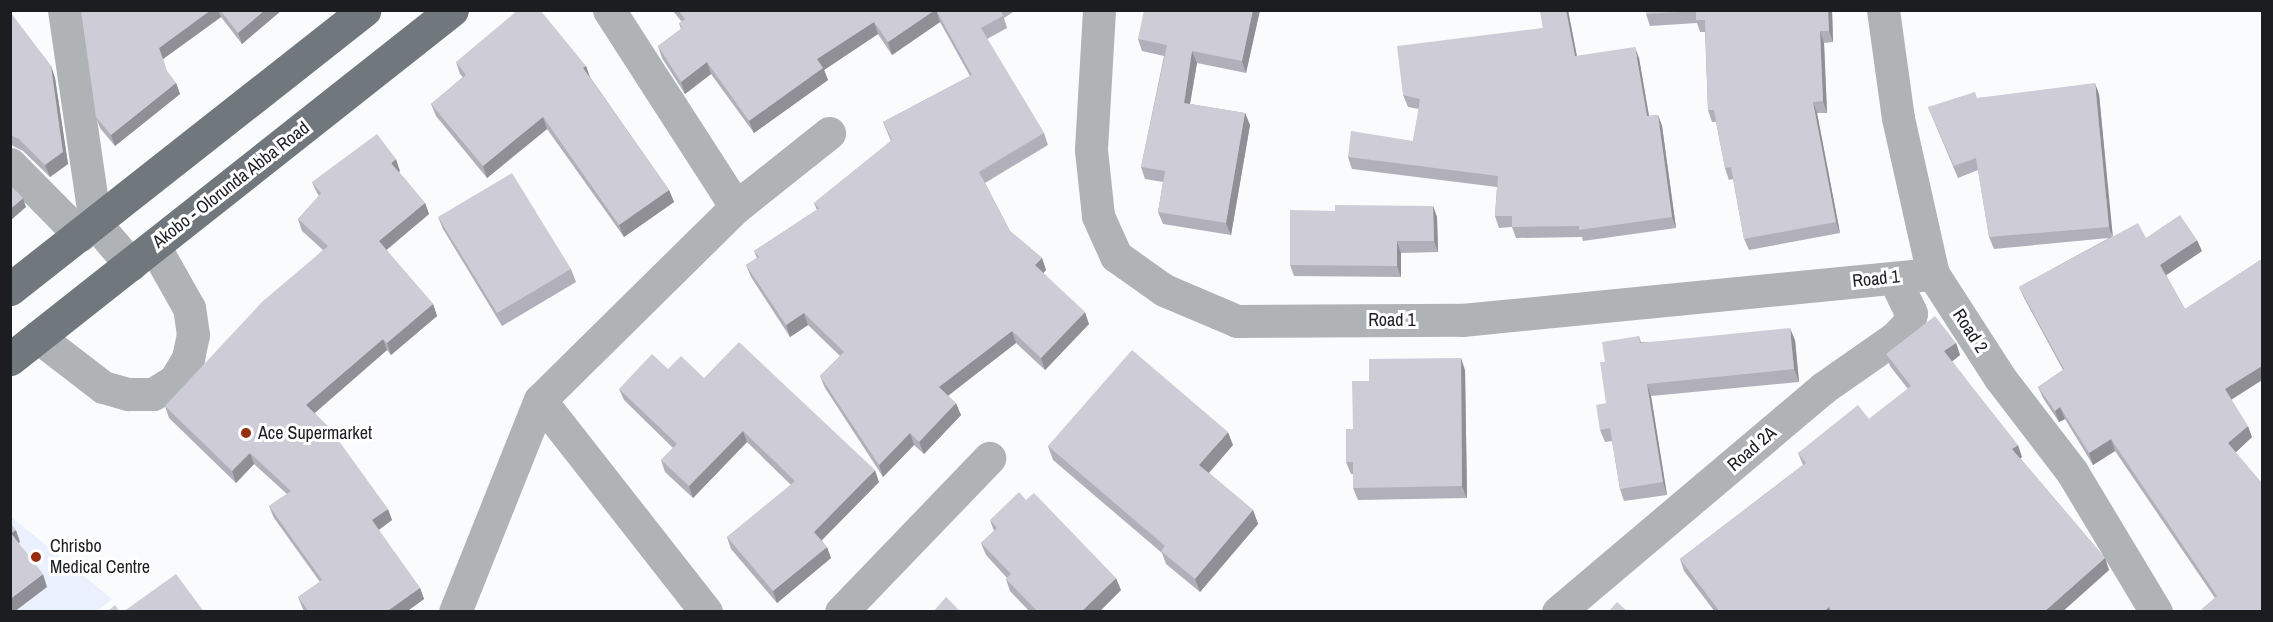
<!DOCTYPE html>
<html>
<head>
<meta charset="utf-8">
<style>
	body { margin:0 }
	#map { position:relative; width:2273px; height:622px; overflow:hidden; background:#fafbfd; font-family:"Archivo Narrow",sans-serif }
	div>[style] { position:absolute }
	.built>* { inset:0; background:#eaf0fe }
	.minor>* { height:33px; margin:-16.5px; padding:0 16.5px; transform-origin:16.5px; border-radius:16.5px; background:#afb3b6 }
	.major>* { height:33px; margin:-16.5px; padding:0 16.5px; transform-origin:16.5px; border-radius:16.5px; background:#70777d }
	.wall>* { inset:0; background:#b1afb9 }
	.shaded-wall>* { inset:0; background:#908f96 }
	.building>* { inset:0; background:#ceccd7 }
	.dots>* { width:16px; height:16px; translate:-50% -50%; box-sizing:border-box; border:3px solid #fff; border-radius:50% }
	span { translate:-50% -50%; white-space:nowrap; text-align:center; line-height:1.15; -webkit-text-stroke:6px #fff; paint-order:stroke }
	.street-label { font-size:18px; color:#1c1d21 }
	.poi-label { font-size:18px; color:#1c1d21 }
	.left { translate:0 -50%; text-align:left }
	.frame { position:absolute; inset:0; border:12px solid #1c1d21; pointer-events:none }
</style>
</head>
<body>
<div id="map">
	<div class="built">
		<i style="clip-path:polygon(10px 516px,112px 599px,97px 611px,11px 611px)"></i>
	</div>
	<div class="minor">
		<i style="left:64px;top:10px;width:215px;rotate:81.7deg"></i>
		<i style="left:95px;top:223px;width:55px;rotate:49.4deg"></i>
		<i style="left:609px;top:10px;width:234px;rotate:57.2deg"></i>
		<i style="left:1099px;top:10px;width:140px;rotate:93.3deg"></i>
		<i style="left:1091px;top:150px;width:66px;rotate:83.9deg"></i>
		<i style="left:1098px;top:216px;width:44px;rotate:65.8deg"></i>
		<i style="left:1116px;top:256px;width:59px;rotate:35.3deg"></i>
		<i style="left:1164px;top:290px;width:79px;rotate:23deg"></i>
		<i style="left:1237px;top:321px;width:225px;rotate:-0.3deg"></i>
		<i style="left:1462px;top:320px;width:473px;rotate:-5.6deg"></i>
		<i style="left:1883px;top:10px;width:109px;rotate:82.1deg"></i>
		<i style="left:1898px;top:118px;width:160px;rotate:77.4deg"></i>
		<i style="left:1933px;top:274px;width:124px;rotate:57.2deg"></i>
		<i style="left:2000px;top:378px;width:118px;rotate:52.5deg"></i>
		<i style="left:2072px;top:472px;width:163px;rotate:59deg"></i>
		<i style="left:10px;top:164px;width:100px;rotate:45.4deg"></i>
		<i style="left:38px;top:337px;width:82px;rotate:37.6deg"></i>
		<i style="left:103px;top:387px;width:26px;rotate:16deg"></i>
		<i style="left:128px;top:394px;width:25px"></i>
		<i style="left:153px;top:394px;width:26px;rotate:-32deg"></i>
		<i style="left:175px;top:380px;width:26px;rotate:-59deg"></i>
		<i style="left:188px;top:358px;width:24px;rotate:-78deg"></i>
		<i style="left:193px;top:335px;width:27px;rotate:-98deg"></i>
		<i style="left:189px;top:308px;width:71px;rotate:-119.4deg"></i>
		<i style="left:540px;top:400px;width:269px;rotate:51.9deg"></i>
		<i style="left:455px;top:612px;width:228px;rotate:-68.2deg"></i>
		<i style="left:540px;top:400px;width:275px;rotate:-44.6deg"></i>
		<i style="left:736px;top:207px;width:119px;rotate:-38.5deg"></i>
		<i style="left:841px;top:612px;width:214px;rotate:-46.1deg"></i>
		<i style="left:1558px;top:612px;width:347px;rotate:-40.2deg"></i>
		<i style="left:1823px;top:388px;width:89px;rotate:-34.9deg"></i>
		<i style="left:1896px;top:337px;width:19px;rotate:-47deg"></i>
		<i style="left:1909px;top:323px;width:10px;rotate:-79deg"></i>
		<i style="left:1911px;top:313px;width:39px;rotate:-116deg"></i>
	</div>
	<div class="major">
		<i style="left:10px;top:289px;width:451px;rotate:-38.2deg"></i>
		<i style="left:10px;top:359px;width:563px;rotate:-38.29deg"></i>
	</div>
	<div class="wall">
		<i style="clip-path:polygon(81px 10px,282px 10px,242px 44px,221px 17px,163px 59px,167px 72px,176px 83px,180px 94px,115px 146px,100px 128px,96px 117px)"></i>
		<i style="clip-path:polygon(672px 10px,1016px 10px,1004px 18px,1007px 28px,987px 39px,1044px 133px,1048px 145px,985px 183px,1010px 231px,1042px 258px,1046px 270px,1043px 273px,1089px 324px,1045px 370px,1016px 343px,948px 395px,961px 415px,924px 454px,914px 445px,883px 477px,825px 388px,820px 376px,840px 356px,808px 325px,790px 337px,751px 277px,746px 265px,757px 258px,754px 251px,817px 210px,814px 203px,891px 141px,883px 122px,970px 76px,940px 22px,892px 55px,878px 34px,824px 70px,828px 80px,754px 133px,711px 74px,685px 94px,662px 58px,658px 46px,681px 29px,679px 23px,682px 22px)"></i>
		<i style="clip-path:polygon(1260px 10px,1246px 73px,1197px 63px,1190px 104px,1245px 113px,1250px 125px,1231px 235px,1163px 224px,1158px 212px,1163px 182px,1145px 179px,1141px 167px,1164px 56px,1142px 51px,1138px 39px)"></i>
		<i style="clip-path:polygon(1540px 10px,1568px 10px,1577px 56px,1639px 58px,1649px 116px,1658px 115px,1662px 126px,1676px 228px,1583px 241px,1582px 237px,1516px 238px,1512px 227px,1499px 228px,1495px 216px,1497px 187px,1352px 169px,1348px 157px,1413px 141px,1419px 109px,1408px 107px,1403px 95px,1543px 28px)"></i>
		<i style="clip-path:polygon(1646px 10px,1832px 10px,1833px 42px,1824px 43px,1827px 113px,1817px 113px,1840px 233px,1749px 250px,1744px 239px,1733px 179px,1729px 180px,1725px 168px,1716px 122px,1712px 122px,1708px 110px,1705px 32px,1700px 32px,1697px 23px,1650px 26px,1646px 14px)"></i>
		<i style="clip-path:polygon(10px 13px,51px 66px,55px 78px,68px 164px,50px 177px,23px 151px,13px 146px,10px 143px)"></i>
		<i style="clip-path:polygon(456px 62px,586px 66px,590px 77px,669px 190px,674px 202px,624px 237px,547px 129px,487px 178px,436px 116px,431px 104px,463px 77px,460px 74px)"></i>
		<i style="clip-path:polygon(2099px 94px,2112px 237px,2146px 238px,2202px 251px,2166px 275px,2185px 309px,2262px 259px,2262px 380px,2231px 400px,2252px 437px,2236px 452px,2262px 612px,2203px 612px,2202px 609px,2215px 598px,2115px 451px,2093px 465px,2065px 419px,2059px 422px,2043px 398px,2038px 387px,2063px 370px,2024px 298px,2019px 287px,2109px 238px,1994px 249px,1989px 237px,1978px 170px,1958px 178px,1928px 107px,1977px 98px)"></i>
		<i style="clip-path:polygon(400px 171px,399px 172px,425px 203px,429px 214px,386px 250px,433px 304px,437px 316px,391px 355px,387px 350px,315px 413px,392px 520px,378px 530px,420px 588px,424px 599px,406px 612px,305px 612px,303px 609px,298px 597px,320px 582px,274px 518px,269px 506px,287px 494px,254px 464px,236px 483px,169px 418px,165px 406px,323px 250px,302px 231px,298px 219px,319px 196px,317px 193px,312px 182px)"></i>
		<i style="clip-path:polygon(1433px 206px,1437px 217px,1438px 252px,1401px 253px,1401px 277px,1294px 276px,1290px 265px,1335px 211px)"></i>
		<i style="clip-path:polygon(438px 217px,571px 269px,576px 282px,502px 326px,443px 229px)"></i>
		<i style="clip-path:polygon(1639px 336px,1641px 342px,1795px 340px,1799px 382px,1651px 396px,1667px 495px,1624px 501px,1620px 489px,1612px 441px,1605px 442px,1600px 430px,1606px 403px,1605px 362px)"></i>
		<i style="clip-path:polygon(1956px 343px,1960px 355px,1952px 361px,2022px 457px,2020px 458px,2105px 558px,2109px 570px,2062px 612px,1715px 612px,1684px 571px,1680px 559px,1803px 465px,1798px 453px,1869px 419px,1908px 389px,1890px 366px,1886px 354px)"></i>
		<i style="clip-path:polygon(668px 369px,704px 378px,879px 482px,822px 540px,831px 558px,777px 603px,731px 549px,727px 537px,791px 485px,747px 442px,693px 498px,665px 472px,661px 460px,673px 448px,624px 400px,619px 389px)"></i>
		<i style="clip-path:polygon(1465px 370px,1467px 498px,1358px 500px,1353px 488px,1353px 474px,1351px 474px,1346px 462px,1353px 429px,1369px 381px)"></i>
		<i style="clip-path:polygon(1233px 445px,1209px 473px,1253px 510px,1258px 524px,1200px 592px,1166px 564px,1162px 553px,1053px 460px,1048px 446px)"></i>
		<i style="clip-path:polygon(990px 520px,1121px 590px,1099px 612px,1030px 612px,1010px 591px,1006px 579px,1007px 578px,986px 555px,981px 543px,994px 531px)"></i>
	</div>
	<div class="shaded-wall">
		<i style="clip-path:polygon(211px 10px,218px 10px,221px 17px,163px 59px,159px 48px)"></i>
		<i style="clip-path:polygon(265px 10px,282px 10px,242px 44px,238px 33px)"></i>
		<i style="clip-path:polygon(935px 10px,936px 10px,940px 22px,892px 55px,888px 42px)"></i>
		<i style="clip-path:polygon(1253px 10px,1260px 10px,1246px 73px,1242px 61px)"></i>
		<i style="clip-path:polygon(1566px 10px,1568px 10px,1579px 68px,1575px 56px)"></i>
		<i style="clip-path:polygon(1828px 10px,1832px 10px,1833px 42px,1829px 31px)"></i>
		<i style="clip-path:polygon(874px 22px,878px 34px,824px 70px,828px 80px,754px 133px,749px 121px,817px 59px)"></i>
		<i style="clip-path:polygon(1820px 31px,1824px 43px,1827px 113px,1823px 101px)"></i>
		<i style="clip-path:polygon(1635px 47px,1639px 58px,1651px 128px,1647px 116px)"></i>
		<i style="clip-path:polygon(1192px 51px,1197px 63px,1188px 115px,1184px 103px)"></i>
		<i style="clip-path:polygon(707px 62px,711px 74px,685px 94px,681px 82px)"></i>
		<i style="clip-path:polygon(51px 66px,55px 78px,68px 164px,50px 177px,45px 165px)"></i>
		<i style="clip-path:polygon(586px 66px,590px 78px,583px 68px)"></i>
		<i style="clip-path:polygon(176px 83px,180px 94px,115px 146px,111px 135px)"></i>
		<i style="clip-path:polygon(2095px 83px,2099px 94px,2113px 238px,2109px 227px)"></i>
		<i style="clip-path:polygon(1813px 102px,1817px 113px,1840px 233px,1836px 222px)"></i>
		<i style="clip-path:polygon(1245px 113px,1250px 125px,1231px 235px,1226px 223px)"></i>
		<i style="clip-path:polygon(1658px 115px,1662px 126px,1676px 228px,1672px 217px)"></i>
		<i style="clip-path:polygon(543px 117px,547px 129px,487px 178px,483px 166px)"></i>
		<i style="clip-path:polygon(396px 159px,400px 171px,396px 174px,391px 163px)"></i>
		<i style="clip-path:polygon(669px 190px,674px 202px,624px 237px,619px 225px)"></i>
		<i style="clip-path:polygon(23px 198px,26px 207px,10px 221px,10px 209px)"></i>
		<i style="clip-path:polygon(425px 203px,429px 214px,383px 253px,379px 241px)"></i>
		<i style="clip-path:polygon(1433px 206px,1437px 217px,1438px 252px,1434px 241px)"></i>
		<i style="clip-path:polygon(2197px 240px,2202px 251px,2165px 276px,2160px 265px)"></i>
		<i style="clip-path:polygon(1397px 241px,1401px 253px,1401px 277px,1397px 266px)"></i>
		<i style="clip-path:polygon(1042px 258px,1046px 270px,1039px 278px,1035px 265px)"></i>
		<i style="clip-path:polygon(433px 304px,437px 316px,391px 355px,387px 343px)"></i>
		<i style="clip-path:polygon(1085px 312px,1089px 324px,1045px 370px,1041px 358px)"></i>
		<i style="clip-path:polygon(804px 313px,808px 325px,790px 337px,786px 325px)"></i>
		<i style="clip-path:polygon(1790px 328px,1795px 340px,1799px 382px,1794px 369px)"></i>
		<i style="clip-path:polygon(1012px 331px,1016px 343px,944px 399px,939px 387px)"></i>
		<i style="clip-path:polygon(383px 339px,387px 350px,311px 416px,306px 405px)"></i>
		<i style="clip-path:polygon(1956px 343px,1960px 355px,1949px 364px,1944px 351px)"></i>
		<i style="clip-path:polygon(1461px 358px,1465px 370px,1467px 498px,1462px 486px)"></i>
		<i style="clip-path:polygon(2262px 366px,2262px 380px,2229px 401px,2225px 389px)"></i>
		<i style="clip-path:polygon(1647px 384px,1651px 396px,1667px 495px,1663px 482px)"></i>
		<i style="clip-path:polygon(956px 403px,961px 415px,924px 454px,919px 442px)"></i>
		<i style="clip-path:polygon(2060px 407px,2065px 419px,2059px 422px,2055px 411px)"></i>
		<i style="clip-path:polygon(2248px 426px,2252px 437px,2233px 455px,2228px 443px)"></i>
		<i style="clip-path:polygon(743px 431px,747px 442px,693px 498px,689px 486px)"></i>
		<i style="clip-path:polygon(1228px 432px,1233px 445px,1204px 478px,1199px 465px)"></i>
		<i style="clip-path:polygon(910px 433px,914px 445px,883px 477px,879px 465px)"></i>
		<i style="clip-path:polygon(2111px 439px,2115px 451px,2093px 465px,2089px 453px)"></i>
		<i style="clip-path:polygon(2018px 445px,2022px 457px,2017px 461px,2012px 449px)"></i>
		<i style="clip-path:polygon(250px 453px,254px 464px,236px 483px,232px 471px)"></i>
		<i style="clip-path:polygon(875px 470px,879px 482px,819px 543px,814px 532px)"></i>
		<i style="clip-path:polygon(388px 509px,392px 520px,376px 532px,372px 520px)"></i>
		<i style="clip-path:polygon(1253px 510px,1258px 524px,1200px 592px,1195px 579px)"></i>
		<i style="clip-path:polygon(16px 530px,20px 542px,16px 545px,11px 533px)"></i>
		<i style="clip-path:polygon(827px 547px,831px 558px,777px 603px,773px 591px)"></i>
		<i style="clip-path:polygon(2105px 558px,2109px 570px,2062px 612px,2044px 612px)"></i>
		<i style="clip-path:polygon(43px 574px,47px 587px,14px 612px,10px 612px,10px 599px)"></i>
		<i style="clip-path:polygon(1116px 578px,1121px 590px,1099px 612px,1081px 612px)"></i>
		<i style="clip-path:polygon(420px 588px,424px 599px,406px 612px,386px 612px)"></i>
		<i style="clip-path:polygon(1829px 607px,1830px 612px,1823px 612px)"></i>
	</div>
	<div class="building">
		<i style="clip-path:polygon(81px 10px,211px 10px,159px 48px,167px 71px,176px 83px,111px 135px,96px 117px)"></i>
		<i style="clip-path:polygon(220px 10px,265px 10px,238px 33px)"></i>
		<i style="clip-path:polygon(518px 10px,540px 10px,586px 66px,583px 68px,669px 190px,619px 225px,543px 117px,483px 166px,431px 104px,466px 75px,456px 62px)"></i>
		<i style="clip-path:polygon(678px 10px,935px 10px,888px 42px,874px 22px,817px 59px,823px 68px,749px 121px,707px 62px,681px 82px,658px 46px,682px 28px,679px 23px,685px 19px)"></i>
		<i style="clip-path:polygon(936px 10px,1001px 10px,1003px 16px,981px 28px,1044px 133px,979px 172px,1010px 231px,1042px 258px,1035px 265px,1085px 312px,1041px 358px,1012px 331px,939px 387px,956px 403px,919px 442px,910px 433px,879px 465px,820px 376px,844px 352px,804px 313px,786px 325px,746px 265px,759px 257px,754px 251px,819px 208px,814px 203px,892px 140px,883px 122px,972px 75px)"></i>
		<i style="clip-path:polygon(1144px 10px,1253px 10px,1242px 61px,1192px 51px,1184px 103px,1245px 113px,1226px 223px,1158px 212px,1165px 171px,1141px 167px,1167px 45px,1138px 39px)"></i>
		<i style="clip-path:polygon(1540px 10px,1566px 10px,1575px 56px,1635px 47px,1647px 116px,1658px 115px,1672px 217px,1579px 230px,1579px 226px,1512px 227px,1512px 216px,1495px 216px,1498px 176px,1348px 157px,1351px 131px,1413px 141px,1420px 99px,1403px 95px,1397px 46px,1543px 28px)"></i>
		<i style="clip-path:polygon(1646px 10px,1828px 10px,1829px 31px,1820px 31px,1823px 101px,1813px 102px,1836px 222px,1744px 239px,1731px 167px,1725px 168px,1714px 110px,1708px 110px,1705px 20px,1696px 20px,1696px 11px,1646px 14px)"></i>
		<i style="clip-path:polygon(11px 13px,51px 66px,63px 152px,45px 165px,19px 139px,10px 135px)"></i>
		<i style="clip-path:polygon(2095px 83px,2109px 227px,1989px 237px,1976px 158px,1954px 166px,1928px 107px,1975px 92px,1977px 98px)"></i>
		<i style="clip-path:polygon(377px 134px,396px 159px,391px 163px,425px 203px,379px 241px,433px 304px,387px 343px,383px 339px,306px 405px,328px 426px,388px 509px,372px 520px,420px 588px,386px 612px,309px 612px,298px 597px,322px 580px,269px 506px,291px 491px,250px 453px,232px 471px,165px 406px,262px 302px,328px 246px,298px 219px,321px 193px,312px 182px)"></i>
		<i style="clip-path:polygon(512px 173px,571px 269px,497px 313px,438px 217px)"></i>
		<i style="clip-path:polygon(10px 185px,23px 198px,10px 209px)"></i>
		<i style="clip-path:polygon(1335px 205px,1433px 206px,1434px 241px,1397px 241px,1397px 266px,1290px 265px,1290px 210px,1335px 211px)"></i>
		<i style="clip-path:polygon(2180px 215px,2197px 240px,2160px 265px,2185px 309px,2262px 259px,2262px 366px,2225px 389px,2248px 426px,2228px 443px,2262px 483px,2262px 612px,2204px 612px,2202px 609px,2217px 596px,2111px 439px,2089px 453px,2060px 407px,2055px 411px,2038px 387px,2064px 369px,2019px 287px,2138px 223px,2146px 238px)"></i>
		<i style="clip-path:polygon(1935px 316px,1956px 343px,1944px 351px,2018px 445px,2012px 449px,2105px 558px,2044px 612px,1832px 612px,1829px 607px,1823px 612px,1720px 612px,1680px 559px,1806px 463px,1798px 453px,1858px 405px,1869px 419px,1911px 386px,1886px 354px)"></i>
		<i style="clip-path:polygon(1790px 328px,1794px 369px,1647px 384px,1663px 482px,1620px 489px,1610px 428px,1600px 430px,1596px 405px,1606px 403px,1600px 362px,1605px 362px,1602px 342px,1639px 336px,1640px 343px)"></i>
		<i style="clip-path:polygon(739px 342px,875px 470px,814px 532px,827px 547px,773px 591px,727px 537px,795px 481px,743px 431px,689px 486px,661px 460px,677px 444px,619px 389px,652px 354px,668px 369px,681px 356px,704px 378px)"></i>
		<i style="clip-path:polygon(1132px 350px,1228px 432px,1199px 465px,1253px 510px,1195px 579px,1161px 551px,1165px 546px,1048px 446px)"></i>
		<i style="clip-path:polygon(1461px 358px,1462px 486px,1353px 488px,1353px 462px,1346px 462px,1346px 429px,1353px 429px,1352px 381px,1369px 381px,1369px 359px)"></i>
		<i style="clip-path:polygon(1019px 492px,1026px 500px,1034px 493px,1116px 578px,1081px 612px,1038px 612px,1006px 579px,1011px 574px,981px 543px,997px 528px,990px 520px)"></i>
		<i style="clip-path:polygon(10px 523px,16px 530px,11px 533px,43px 574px,10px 599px)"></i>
		<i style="clip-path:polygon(176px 574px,204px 612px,123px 612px)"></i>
		<i style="clip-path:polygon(946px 597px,961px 612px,933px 612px)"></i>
		<i style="clip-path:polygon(1617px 602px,1628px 612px,1608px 612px)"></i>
		<i style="clip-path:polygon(115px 605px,120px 612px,107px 612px)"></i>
	</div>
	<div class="dots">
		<i style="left:246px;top:433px;background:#962f0f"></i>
		<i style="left:36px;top:557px;background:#962f0f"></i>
	</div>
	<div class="street-label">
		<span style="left:231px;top:185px;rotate:-38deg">Akobo - Olorunda Abba Road</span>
		<span style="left:1876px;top:279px;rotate:-6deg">Road 1</span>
		<span style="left:1392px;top:320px">Road 1</span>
		<span style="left:1970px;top:331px;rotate:57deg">Road 2</span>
		<span style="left:1752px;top:449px;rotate:-41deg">Road 2A</span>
	</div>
	<div class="poi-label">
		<span class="left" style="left:258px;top:433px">Ace Supermarket</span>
		<span class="left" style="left:50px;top:557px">Chrisbo<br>Medical Centre</span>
	</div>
	<div class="frame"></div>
</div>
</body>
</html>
